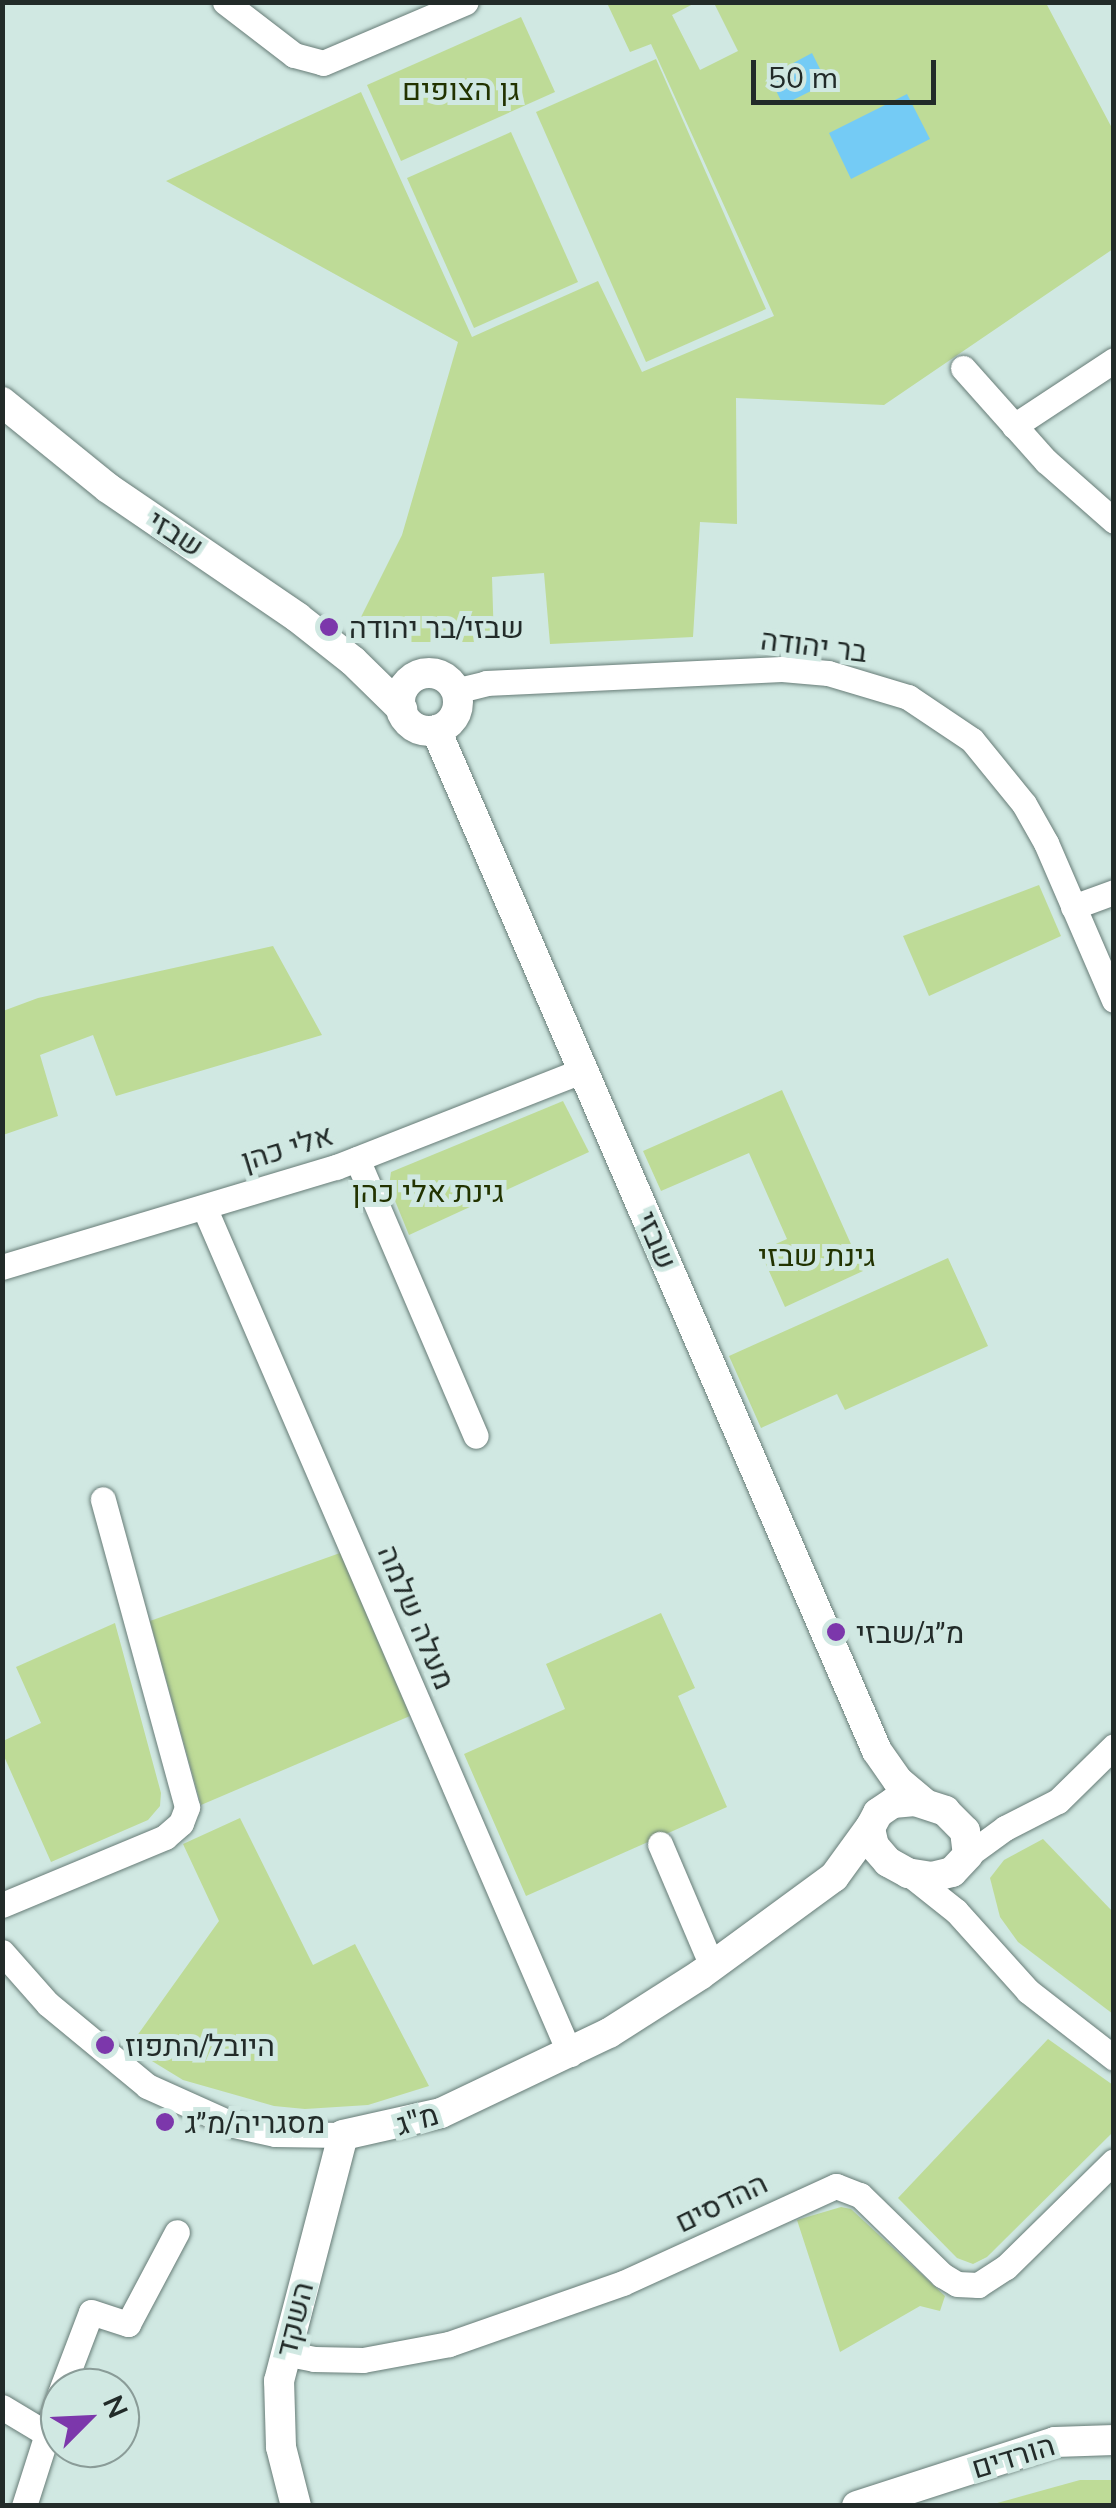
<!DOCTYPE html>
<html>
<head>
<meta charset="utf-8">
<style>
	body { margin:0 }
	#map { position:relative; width:1116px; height:2508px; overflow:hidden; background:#d0e8e2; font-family:Mulish,Heebo,sans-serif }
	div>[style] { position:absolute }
	.green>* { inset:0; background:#bedb97 }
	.water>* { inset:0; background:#74cbf5 }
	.roads { filter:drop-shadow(0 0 2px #677c77) drop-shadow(0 0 2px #677c77) }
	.minor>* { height:25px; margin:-12.5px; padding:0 12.5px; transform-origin:12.5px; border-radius:12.5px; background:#fff }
	.tertiary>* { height:30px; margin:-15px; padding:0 15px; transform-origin:15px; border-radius:15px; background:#fff }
	.tertiary>.ring { margin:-15px; padding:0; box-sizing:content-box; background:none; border:30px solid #fff; border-radius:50% }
	.dots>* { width:28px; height:28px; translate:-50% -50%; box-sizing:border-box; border:5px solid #d0e8e2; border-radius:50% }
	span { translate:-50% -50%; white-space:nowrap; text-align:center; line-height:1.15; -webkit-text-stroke:10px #d0e8e2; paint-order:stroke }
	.park-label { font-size:30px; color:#230 }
	.street-label { font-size:30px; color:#222b29 }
	.poi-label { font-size:30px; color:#222b29 }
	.left { translate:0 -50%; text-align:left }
	.frame { position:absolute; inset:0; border:5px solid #222b29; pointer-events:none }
	.north { position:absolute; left:40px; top:2368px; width:100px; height:100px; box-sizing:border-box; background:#d0e8e2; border:2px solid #8a9c98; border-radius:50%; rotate:66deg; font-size:28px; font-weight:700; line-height:40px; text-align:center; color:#222b29 }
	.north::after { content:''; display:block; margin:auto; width:35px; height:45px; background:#7c37ab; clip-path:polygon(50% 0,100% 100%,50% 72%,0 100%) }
	.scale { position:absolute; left:751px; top:60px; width:185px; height:45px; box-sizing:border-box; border:5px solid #222b29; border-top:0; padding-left:12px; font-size:30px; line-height:35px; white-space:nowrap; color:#222b29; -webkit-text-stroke:8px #d0e8e2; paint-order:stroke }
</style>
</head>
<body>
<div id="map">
	<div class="green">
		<i style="clip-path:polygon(607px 3px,695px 3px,672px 15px,700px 70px,738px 51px,714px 3px,1046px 3px,1113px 130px,1113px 249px,884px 405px,736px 398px,737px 524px,700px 522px,693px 637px,550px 644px,544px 573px,492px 577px,494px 642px,390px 642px,359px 621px,402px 535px,458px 342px,166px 181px,361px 92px,472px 337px,598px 281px,642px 372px,774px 316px,651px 44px,630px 52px)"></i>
		<i style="clip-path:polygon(521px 17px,555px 92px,401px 161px,367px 85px)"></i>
		<i style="clip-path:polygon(656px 59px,766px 309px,646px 362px,536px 112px)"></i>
		<i style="clip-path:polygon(511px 132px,578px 282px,474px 328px,407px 178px)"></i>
		<i style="clip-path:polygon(1039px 885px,1061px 936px,929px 996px,903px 936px)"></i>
		<i style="clip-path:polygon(273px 946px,322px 1035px,116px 1096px,93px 1035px,40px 1055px,58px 1116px,3px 1135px,3px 1011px,38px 998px)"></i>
		<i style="clip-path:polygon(782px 1090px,863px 1271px,785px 1307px,760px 1251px,787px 1239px,749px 1153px,661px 1191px,643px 1151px)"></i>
		<i style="clip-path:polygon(563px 1101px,589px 1152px,409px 1235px,389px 1186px,391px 1172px)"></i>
		<i style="clip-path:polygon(948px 1258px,988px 1346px,845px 1410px,837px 1394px,761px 1428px,729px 1356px)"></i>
		<i style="clip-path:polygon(340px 1553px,410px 1716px,201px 1805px,150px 1621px)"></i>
		<i style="clip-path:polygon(661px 1613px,695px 1688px,678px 1696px,727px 1807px,526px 1896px,464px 1754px,565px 1709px,546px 1664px)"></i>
		<i style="clip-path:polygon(115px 1623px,161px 1793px,160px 1806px,148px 1820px,51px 1862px,3px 1754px,3px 1741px,41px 1723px,16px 1667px)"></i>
		<i style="clip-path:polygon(240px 1818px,313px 1965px,355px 1944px,429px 2086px,368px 2105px,305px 2109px,274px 2106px,183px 2080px,129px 2047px,219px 1921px,183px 1844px)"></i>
		<i style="clip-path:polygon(1043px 1839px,1113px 1912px,1113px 2014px,1018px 1942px,1000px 1917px,990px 1878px,1004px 1860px)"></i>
		<i style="clip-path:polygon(1048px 2039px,1113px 2085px,1113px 2132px,987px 2257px,973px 2264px,957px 2258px,898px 2198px)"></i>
		<i style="clip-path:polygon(841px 2207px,851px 2209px,945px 2296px,940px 2311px,920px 2306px,840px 2352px,797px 2220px)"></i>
		<i style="clip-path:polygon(1080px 2480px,1113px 2480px,1113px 2505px,990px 2505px)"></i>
	</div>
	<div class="water">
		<i style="clip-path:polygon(812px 53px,827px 83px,783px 105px,769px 76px)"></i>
		<i style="clip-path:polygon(907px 94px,930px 139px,851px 179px,829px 133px)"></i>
	</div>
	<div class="roads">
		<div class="minor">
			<i style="left:225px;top:2px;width:87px;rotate:37.5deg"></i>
			<i style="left:294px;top:55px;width:30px;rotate:15deg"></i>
			<i style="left:323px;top:63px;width:155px;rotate:-23.1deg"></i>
			<i style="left:963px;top:368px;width:125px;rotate:48.3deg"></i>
			<i style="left:1046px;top:461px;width:91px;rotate:41.4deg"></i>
			<i style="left:1014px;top:426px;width:120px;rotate:-33.4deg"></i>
			<i style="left:455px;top:691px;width:32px;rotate:-14deg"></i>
			<i style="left:486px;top:683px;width:296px;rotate:-2.7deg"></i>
			<i style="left:782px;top:669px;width:46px;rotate:5deg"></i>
			<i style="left:828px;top:673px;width:84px;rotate:16.7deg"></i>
			<i style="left:908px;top:697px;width:77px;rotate:33.9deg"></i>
			<i style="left:972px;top:740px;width:82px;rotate:50.9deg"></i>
			<i style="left:1024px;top:804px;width:45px;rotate:60.6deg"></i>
			<i style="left:1046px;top:843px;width:171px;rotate:66.6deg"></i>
			<i style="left:1073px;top:907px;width:44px;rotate:-20.1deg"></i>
			<i style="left:357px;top:1159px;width:301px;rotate:66.8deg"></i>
			<i style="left:204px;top:1207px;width:923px;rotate:66.63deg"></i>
			<i style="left:2px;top:1267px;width:349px;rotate:-16.7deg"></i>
			<i style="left:336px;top:1167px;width:265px;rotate:-21.4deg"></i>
			<i style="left:660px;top:1844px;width:133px;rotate:66.9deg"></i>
			<i style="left:968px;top:1855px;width:46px;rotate:-36.1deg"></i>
			<i style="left:1005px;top:1828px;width:59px;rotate:-27deg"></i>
			<i style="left:1058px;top:1801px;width:78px;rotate:-44.5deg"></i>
			<i style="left:908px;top:1873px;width:61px;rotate:38.4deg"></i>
			<i style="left:956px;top:1911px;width:108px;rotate:48deg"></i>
			<i style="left:1028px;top:1991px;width:109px;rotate:37.9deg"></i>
			<i style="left:2px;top:1905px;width:177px;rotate:-22.6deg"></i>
			<i style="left:165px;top:1837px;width:21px;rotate:-41deg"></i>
			<i style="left:181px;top:1823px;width:17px;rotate:-69deg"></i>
			<i style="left:187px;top:1807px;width:319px;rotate:-105.3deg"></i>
			<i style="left:2px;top:1952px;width:69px;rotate:48.5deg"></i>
			<i style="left:48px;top:2004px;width:129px;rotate:39.6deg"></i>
			<i style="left:147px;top:2086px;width:95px;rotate:24.1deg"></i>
			<i style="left:234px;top:2125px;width:42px;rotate:12.4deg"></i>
			<i style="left:275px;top:2134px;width:68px;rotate:0.8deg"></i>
			<i style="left:284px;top:2353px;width:31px;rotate:11deg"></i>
			<i style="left:314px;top:2359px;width:49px;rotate:1.2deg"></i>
			<i style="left:363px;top:2360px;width:87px;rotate:-10.5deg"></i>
			<i style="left:449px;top:2344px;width:184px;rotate:-19.3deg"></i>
			<i style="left:623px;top:2283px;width:234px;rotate:-24.5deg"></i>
			<i style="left:836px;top:2186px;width:26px;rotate:21deg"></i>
			<i style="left:860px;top:2195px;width:115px;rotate:44.3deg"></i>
			<i style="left:942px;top:2275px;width:17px;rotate:31deg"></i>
			<i style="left:957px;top:2284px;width:21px;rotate:3deg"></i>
			<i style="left:978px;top:2285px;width:33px;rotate:-33deg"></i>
			<i style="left:1006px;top:2267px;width:151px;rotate:-44.5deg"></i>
			<i style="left:62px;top:2388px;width:81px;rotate:-69.1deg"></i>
			<i style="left:91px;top:2312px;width:39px;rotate:18deg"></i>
			<i style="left:128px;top:2324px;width:104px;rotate:-62deg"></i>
			<i style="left:2px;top:2407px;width:52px;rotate:31deg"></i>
			<i style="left:24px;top:2506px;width:119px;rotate:-72.3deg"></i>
		</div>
		<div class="tertiary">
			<i style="left:2px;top:402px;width:136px;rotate:39.1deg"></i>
			<i style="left:108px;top:488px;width:229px;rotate:34.3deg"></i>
			<i style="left:297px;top:617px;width:71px;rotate:38.2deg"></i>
			<i style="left:353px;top:661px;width:69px;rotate:44.4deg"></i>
			<i class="ring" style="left:400px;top:673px;width:28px;height:28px"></i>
			<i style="left:436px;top:730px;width:1112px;rotate:66.64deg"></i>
			<i style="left:877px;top:1751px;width:37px;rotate:55deg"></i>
			<i style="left:898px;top:1781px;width:33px;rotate:40deg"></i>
			<i style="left:915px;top:1801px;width:32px;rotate:18deg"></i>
			<i style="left:945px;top:1811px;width:28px;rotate:45deg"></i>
			<i style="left:965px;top:1831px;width:24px;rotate:83deg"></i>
			<i style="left:968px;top:1855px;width:23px;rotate:133deg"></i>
			<i style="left:952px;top:1872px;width:21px;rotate:166deg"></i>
			<i style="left:932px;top:1877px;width:24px;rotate:-171deg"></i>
			<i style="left:908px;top:1873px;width:23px;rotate:-151deg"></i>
			<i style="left:888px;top:1862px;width:21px;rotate:-131deg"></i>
			<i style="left:874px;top:1846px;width:18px;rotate:-103deg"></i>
			<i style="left:870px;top:1828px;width:17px;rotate:-62deg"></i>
			<i style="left:878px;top:1813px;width:18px;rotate:-34deg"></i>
			<i style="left:893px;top:1803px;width:22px;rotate:-5deg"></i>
			<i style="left:296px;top:2506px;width:61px;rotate:-104.3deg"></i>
			<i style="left:281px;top:2447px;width:66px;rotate:-91.7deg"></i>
			<i style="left:279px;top:2381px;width:254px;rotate:-75.4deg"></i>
			<i style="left:343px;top:2135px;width:100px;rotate:-12.7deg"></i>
			<i style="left:441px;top:2113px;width:186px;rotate:-25.5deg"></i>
			<i style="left:609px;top:2033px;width:108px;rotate:-32.5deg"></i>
			<i style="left:700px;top:1975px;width:166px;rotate:-36.2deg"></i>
			<i style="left:834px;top:1877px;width:63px;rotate:-54deg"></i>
			<i style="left:857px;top:2506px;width:208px;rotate:-17.9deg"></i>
			<i style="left:1055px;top:2442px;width:59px;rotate:-1.9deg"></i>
		</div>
	</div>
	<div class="dots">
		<i style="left:329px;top:627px;background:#7c37ab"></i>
		<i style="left:836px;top:1632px;background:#7c37ab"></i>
		<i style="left:105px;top:2045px;background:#7c37ab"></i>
		<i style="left:165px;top:2122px;background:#7c37ab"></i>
	</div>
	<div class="park-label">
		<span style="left:461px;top:89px">גן הצופים</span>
		<span style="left:428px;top:1191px">גינת אלי כהן</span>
		<span style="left:817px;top:1255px">גינת שבזי</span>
	</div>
	<div class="street-label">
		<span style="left:176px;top:533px;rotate:33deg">שבזי</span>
		<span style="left:814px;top:645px;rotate:7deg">בר יהודה</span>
		<span style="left:287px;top:1147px;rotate:-17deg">אלי כהן</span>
		<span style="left:657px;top:1240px;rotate:67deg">שבזי</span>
		<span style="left:417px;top:1617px;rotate:67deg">מעלה שלמה</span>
		<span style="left:417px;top:2119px;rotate:-17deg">מ"ג</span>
		<span style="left:721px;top:2202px;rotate:-26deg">ההדסים</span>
		<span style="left:294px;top:2319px;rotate:-76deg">השקד</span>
		<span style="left:1013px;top:2456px;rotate:-17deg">הורדים</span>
	</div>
	<div class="poi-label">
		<span class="left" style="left:349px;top:627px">שבזי/בר יהודה</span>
		<span class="left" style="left:856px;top:1632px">מ״ג/שבזי</span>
		<span class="left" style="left:125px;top:2045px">היובל/התפוז</span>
		<span class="left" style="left:185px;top:2122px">מסגריה/מ״ג</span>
	</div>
	<div class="frame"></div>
	<div class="north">N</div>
	<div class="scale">50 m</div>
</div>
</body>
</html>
